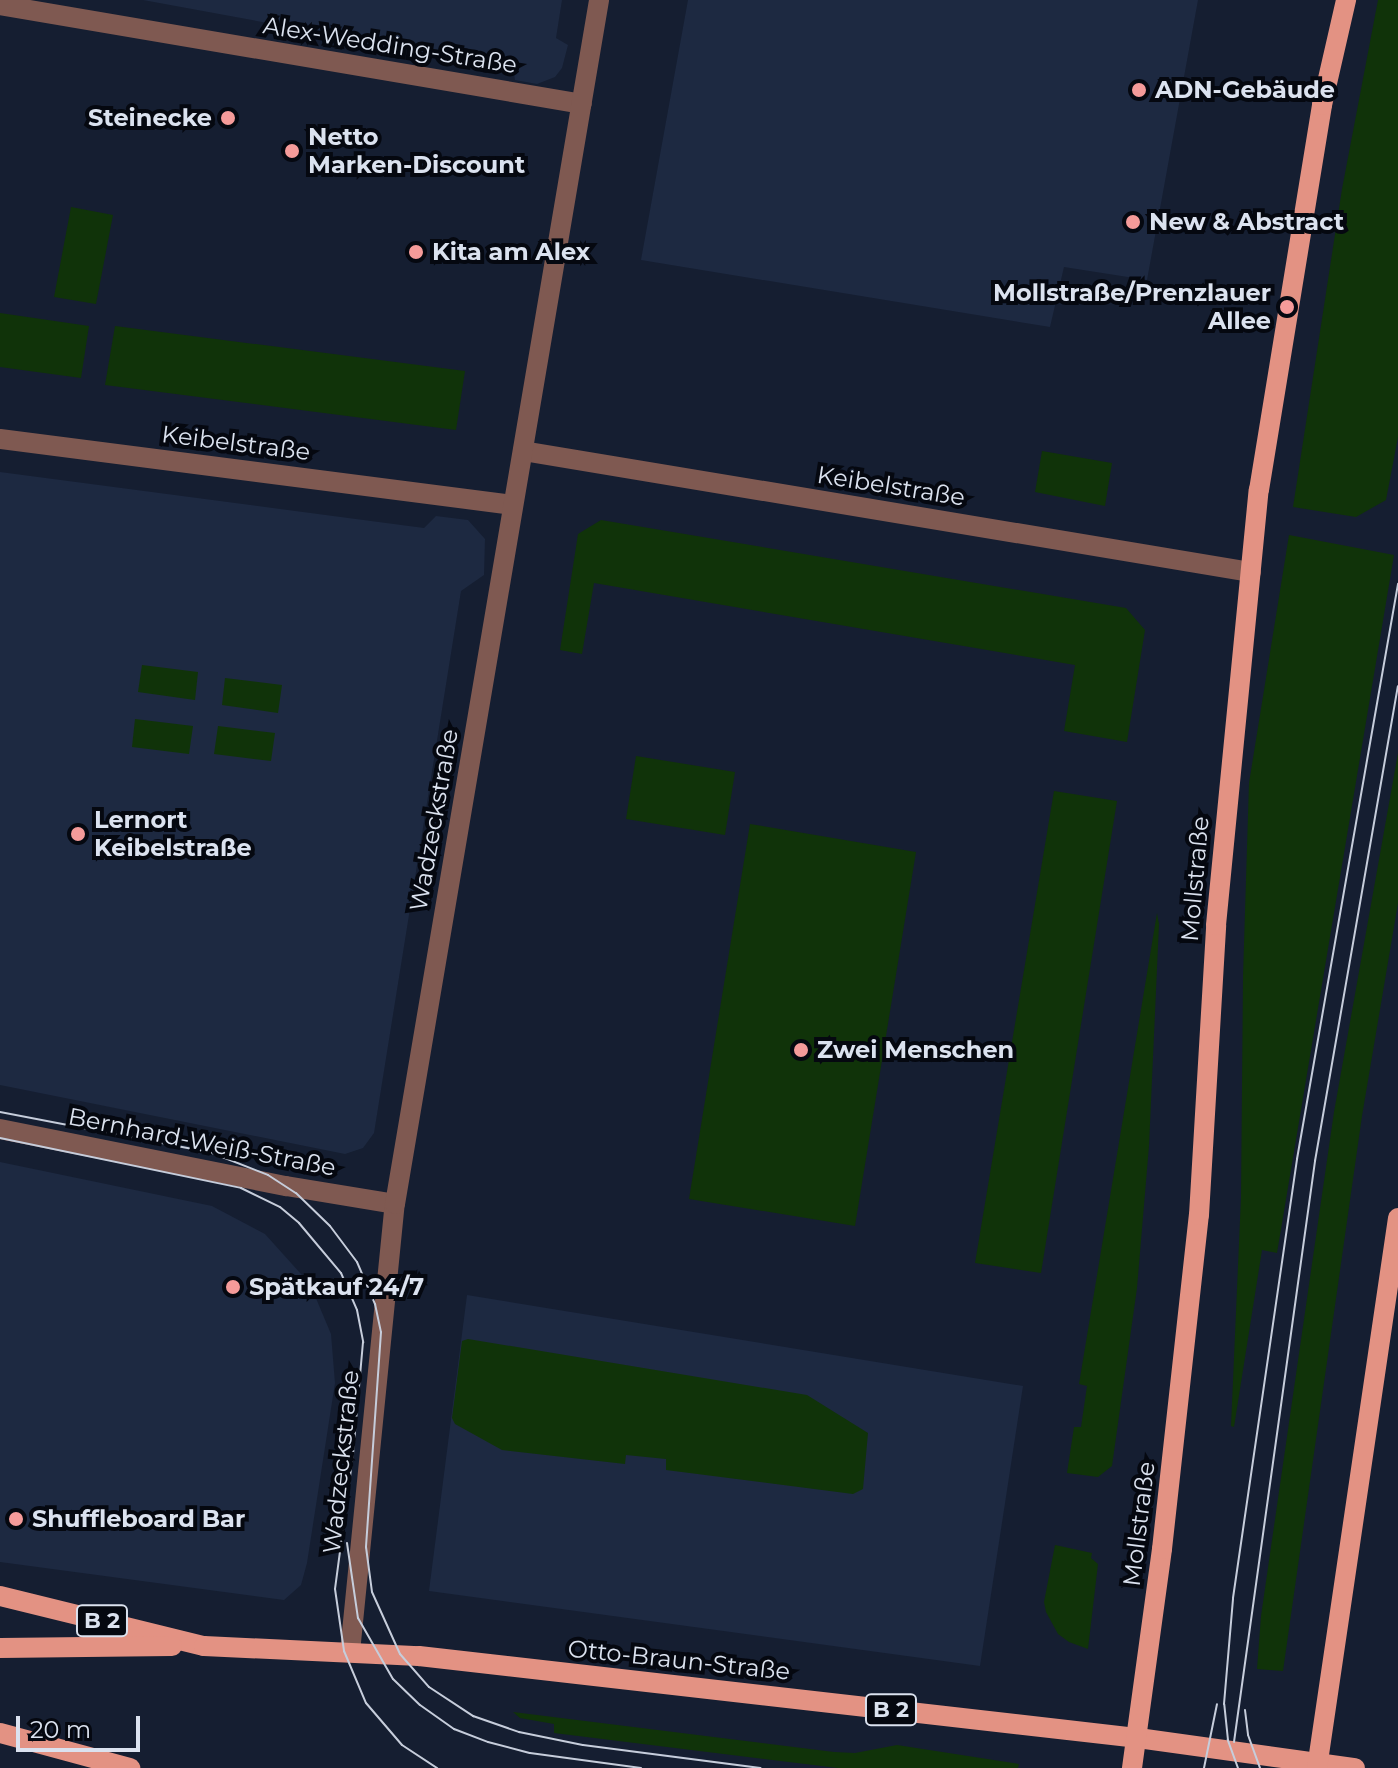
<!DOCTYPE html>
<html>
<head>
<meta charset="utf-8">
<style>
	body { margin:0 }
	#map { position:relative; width:1398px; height:1768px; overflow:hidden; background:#151e31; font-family:Montserrat,sans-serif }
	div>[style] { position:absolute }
	.built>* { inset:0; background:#1d2941 }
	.green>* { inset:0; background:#103309 }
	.minor>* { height:20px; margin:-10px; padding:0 10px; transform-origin:10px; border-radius:10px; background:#7f5951 }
	.major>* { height:20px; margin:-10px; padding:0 10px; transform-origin:10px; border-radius:10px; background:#e39283 }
	.tram>* { height:2px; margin:-1px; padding:0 1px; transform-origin:1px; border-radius:1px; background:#c6cddb }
	.dots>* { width:22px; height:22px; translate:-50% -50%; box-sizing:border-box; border:4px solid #050810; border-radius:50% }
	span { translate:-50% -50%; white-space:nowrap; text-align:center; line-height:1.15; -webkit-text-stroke:8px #050810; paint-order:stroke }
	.shield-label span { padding:2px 6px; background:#050810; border:2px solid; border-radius:6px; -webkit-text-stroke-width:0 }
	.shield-label { font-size:22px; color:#dbe2ef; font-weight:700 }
	.street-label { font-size:24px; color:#dbe2ef }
	.poi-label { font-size:24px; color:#dbe2ef; font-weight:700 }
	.left { translate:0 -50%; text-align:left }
	.right { translate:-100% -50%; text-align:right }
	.scale { position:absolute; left:16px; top:1716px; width:124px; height:36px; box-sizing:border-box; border:4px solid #dbe2ef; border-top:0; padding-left:10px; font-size:24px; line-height:28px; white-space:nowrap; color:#dbe2ef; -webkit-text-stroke:6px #050810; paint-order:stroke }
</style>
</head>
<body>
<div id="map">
	<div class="built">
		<i style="clip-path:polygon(143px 0,562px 0,556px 38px,568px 45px,562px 68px,555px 77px,537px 84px,515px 80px,513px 68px)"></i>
		<i style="clip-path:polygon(688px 0,1198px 0,1147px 280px,1064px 267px,1050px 327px,641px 260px)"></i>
		<i style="clip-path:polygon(0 472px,424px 528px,436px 516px,468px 520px,485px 539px,484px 575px,461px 591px,374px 1133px,363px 1148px,345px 1154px,0 1085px)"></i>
		<i style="clip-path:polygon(0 1162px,212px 1206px,265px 1234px,310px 1284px,331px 1334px,335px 1383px,307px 1563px,301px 1585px,284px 1600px,0 1562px)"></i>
		<i style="clip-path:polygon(467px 1295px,1023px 1386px,980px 1666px,429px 1591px)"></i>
	</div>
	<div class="green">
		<i style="clip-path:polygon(1378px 0,1398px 0,1398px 437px,1386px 500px,1356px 517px,1293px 507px,1342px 189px)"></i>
		<i style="clip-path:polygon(71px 207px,113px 215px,96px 304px,54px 297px)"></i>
		<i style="clip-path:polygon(0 313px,89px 326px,81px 378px,0 367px)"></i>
		<i style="clip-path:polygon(115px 326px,465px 371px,456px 430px,105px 385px)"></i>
		<i style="clip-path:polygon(1042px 451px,1112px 463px,1105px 506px,1035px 492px)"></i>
		<i style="clip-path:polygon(601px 520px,1126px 608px,1145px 630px,1127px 742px,1064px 731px,1075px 665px,594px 583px,582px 654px,560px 650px,578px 534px)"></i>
		<i style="clip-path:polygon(1289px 535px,1394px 555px,1277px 1253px,1262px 1250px,1234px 1427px,1231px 1426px,1241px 1197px,1243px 976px,1249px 783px)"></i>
		<i style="clip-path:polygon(142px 665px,198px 672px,195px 700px,138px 692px)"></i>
		<i style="clip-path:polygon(225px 678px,282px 685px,278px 713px,222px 705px)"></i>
		<i style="clip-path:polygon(135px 719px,193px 726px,189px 754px,132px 747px)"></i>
		<i style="clip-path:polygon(218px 726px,275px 733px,271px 761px,214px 754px)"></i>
		<i style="clip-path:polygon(1398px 753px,1398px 903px,1362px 1116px,1283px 1671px,1257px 1669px,1261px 1616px,1334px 1112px)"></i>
		<i style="clip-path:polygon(636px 756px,735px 772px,725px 835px,626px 819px)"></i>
		<i style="clip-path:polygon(1054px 791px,1117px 801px,1041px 1273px,975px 1263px)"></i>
		<i style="clip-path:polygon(750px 824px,916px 852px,855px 1226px,689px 1199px)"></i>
		<i style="clip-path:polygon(1157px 913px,1159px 924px,1149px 1146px,1137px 1288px,1112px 1466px,1098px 1477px,1067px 1473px,1074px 1427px,1081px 1427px,1087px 1386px,1079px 1384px)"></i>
		<i style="clip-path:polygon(468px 1339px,807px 1395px,868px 1433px,863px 1489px,853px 1494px,666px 1470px,666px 1459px,626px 1455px,625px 1464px,502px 1450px,455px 1424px,452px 1418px,462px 1341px)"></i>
		<i style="clip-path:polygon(1055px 1545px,1092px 1553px,1091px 1558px,1098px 1564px,1088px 1649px,1069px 1642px,1058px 1634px,1046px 1612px,1044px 1602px)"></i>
		<i style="clip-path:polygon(513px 1712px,834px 1752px,855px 1753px,897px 1745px,1019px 1764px,1018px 1768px,838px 1768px,554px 1733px,554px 1724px,520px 1718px)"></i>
	</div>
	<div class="minor">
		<i style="left:0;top:5px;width:590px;rotate:9.65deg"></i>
		<i style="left:0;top:439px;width:517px;rotate:7.33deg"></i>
		<i style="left:523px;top:451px;width:738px;rotate:9.44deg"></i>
		<i style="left:0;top:1129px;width:292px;rotate:11.3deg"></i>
		<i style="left:286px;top:1186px;width:110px;rotate:9.4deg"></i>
		<i style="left:350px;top:1652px;width:450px;rotate:-84.3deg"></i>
		<i style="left:395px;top:1204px;width:1221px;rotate:-80.38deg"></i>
	</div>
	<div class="major">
		<i style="left:0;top:1596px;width:210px;rotate:13.8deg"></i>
		<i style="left:204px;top:1646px;width:215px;rotate:2.7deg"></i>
		<i style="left:419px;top:1656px;width:724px;rotate:6.51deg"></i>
		<i style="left:1138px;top:1738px;width:219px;rotate:7.9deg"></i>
		<i style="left:0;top:1648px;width:172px;rotate:-0.7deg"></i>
		<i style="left:0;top:1733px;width:135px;rotate:15.1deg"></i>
		<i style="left:1132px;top:1768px;width:221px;rotate:-82.2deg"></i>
		<i style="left:1162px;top:1549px;width:336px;rotate:-83.7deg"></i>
		<i style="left:1199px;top:1215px;width:290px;rotate:-86.6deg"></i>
		<i style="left:1216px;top:925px;width:437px;rotate:-84.4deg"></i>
		<i style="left:1259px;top:490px;width:390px;rotate:-80.7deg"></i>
		<i style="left:1322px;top:105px;width:108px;rotate:-77.1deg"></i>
		<i style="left:1317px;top:1768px;width:556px;rotate:-81.62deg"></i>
	</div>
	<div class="tram">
		<i style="left:0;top:1112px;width:216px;rotate:10.9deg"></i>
		<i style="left:212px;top:1153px;width:60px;rotate:21.4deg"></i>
		<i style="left:268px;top:1175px;width:33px;rotate:33deg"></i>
		<i style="left:296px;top:1193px;width:47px;rotate:44.1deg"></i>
		<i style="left:330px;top:1226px;width:45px;rotate:53.1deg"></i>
		<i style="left:357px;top:1262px;width:46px;rotate:66.8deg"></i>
		<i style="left:375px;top:1304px;width:29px;rotate:78deg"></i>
		<i style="left:381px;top:1332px;width:216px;rotate:94deg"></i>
		<i style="left:366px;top:1547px;width:45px;rotate:82.4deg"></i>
		<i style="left:372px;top:1592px;width:68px;rotate:65.7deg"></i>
		<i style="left:400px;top:1654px;width:44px;rotate:48.7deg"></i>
		<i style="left:429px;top:1687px;width:53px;rotate:33.4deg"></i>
		<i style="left:473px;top:1716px;width:49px;rotate:19.2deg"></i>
		<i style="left:519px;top:1732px;width:65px;rotate:11.5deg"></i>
		<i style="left:583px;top:1745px;width:179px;rotate:7.4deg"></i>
		<i style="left:0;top:1138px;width:246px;rotate:11.7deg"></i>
		<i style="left:241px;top:1188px;width:43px;rotate:26deg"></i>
		<i style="left:280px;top:1207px;width:25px;rotate:40deg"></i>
		<i style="left:299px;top:1223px;width:65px;rotate:50deg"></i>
		<i style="left:341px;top:1273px;width:40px;rotate:66.6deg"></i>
		<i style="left:357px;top:1310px;width:33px;rotate:79deg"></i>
		<i style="left:363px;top:1342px;width:112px;rotate:95.1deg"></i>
		<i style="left:353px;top:1454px;width:136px;rotate:97.6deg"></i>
		<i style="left:335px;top:1589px;width:63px;rotate:81.7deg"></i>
		<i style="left:344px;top:1651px;width:56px;rotate:67.1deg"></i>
		<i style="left:366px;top:1703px;width:55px;rotate:49.4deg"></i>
		<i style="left:402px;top:1745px;width:42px;rotate:33.3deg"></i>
		<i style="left:347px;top:1543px;width:76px;rotate:81.7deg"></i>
		<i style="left:358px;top:1618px;width:70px;rotate:60.2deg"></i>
		<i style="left:393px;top:1679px;width:37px;rotate:44deg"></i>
		<i style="left:420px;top:1705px;width:42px;rotate:35.2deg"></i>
		<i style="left:454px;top:1729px;width:36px;rotate:21deg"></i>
		<i style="left:488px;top:1742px;width:43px;rotate:14.7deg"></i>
		<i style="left:530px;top:1753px;width:112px;rotate:7.7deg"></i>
		<i style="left:1245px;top:1710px;width:25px;rotate:83deg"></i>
		<i style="left:1248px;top:1735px;width:35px;rotate:70deg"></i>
		<i style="left:1234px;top:1742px;width:587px;rotate:-82.06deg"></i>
		<i style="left:1315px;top:1161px;width:482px;rotate:-80.1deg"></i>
		<i style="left:1204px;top:1768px;width:65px;rotate:-78.5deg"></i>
		<i style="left:1238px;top:1768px;width:30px;rotate:-110deg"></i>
		<i style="left:1228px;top:1740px;width:36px;rotate:-96deg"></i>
		<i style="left:1224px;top:1704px;width:106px;rotate:-85.1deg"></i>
		<i style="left:1233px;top:1598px;width:444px;rotate:-81.7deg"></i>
		<i style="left:1297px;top:1159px;width:584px;rotate:-80.04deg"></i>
	</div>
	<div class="dots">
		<i style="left:1139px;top:90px;background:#f59b9a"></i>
		<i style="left:228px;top:118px;background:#f59b9a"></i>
		<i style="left:292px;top:151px;background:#f59b9a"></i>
		<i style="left:1133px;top:222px;background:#f59b9a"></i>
		<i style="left:416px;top:252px;background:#f59b9a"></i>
		<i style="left:1287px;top:307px;background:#f59b9a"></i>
		<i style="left:78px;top:834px;background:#f59b9a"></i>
		<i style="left:801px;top:1050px;background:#f59b9a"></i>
		<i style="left:233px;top:1287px;background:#f59b9a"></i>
		<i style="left:16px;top:1519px;background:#f59b9a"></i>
	</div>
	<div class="shield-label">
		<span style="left:102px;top:1621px">B 2</span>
		<span style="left:891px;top:1710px">B 2</span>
	</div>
	<div class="street-label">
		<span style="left:390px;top:45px;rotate:9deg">Alex-Wedding-Straße</span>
		<span style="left:236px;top:443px;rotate:7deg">Keibelstraße</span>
		<span style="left:891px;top:486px;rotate:9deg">Keibelstraße</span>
		<span style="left:434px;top:820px;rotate:-80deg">Wadzeckstraße</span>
		<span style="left:1195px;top:879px;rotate:-85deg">Mollstraße</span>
		<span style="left:202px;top:1142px;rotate:11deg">Bernhard-Weiß-Straße</span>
		<span style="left:341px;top:1462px;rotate:-84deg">Wadzeckstraße</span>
		<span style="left:1139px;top:1524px;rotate:-83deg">Mollstraße</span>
		<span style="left:679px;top:1660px;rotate:6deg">Otto-Braun-Straße</span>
	</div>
	<div class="poi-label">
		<span class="left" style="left:1155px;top:90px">ADN-Gebäude</span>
		<span class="right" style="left:212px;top:118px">Steinecke</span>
		<span class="left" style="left:308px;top:151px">Netto<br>Marken-Discount</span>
		<span class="left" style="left:1149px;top:222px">New &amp; Abstract</span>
		<span class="left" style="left:432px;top:252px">Kita am Alex</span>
		<span class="right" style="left:1271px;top:307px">Mollstraße/Prenzlauer<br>Allee</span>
		<span class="left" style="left:94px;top:834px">Lernort<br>Keibelstraße</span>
		<span class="left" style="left:817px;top:1050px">Zwei Menschen</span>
		<span class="left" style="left:249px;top:1287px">Spätkauf 24/7</span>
		<span class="left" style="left:32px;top:1519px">Shuffleboard Bar</span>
	</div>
	<div class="scale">20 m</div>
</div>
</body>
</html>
